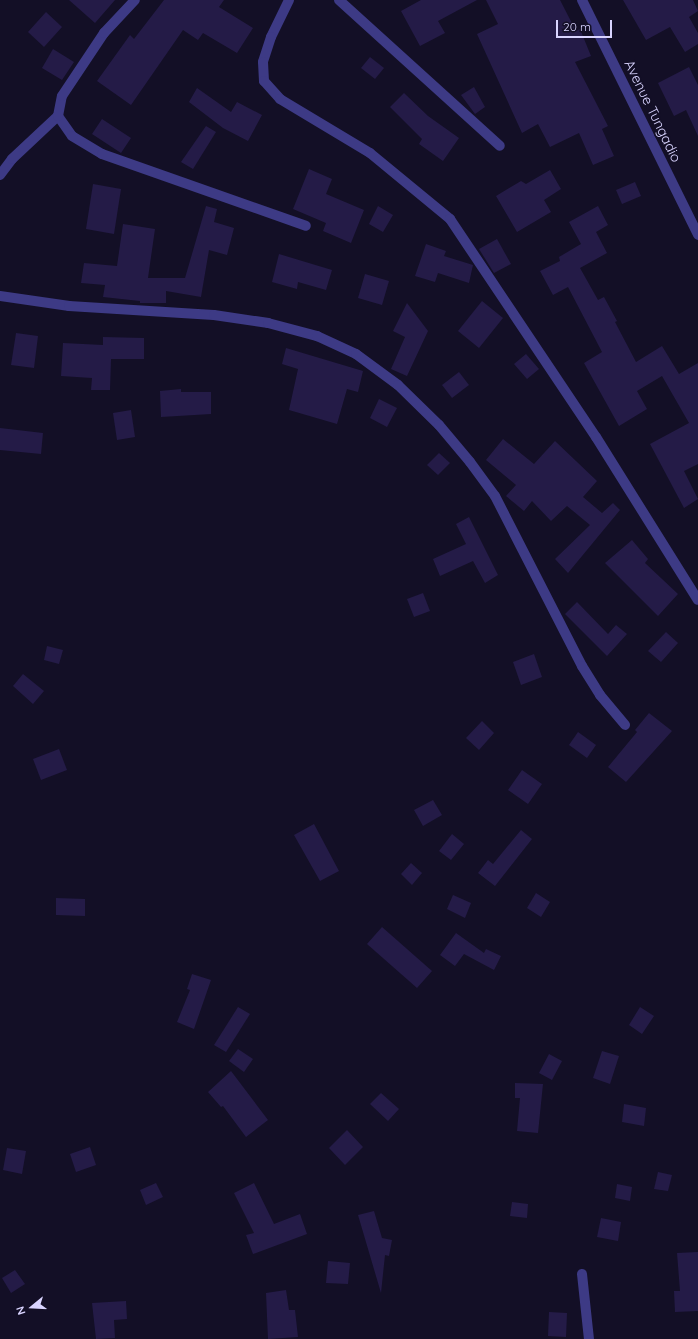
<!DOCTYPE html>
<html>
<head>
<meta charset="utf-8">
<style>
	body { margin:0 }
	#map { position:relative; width:698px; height:1339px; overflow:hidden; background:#130f26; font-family:Quicksand,sans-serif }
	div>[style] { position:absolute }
	.building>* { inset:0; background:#241b47 }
	.minor>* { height:10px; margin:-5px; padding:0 5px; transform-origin:5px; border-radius:5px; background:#3d3a85 }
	span { translate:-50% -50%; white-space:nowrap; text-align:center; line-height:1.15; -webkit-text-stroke:3.5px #130f26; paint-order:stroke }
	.street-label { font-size:14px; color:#d9d4ff }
	.north { position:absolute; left:12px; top:1287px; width:40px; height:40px; -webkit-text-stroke:3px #130f26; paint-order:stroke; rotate:252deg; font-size:11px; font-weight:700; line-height:16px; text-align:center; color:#d9d4ff }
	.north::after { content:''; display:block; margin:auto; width:14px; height:18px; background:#d9d4ff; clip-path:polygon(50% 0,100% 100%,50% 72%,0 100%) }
	.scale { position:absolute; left:556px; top:20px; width:56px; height:18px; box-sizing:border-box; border:2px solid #d9d4ff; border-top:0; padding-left:5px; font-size:12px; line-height:14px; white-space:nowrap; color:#d9d4ff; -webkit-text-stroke:3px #130f26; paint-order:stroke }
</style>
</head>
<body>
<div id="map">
	<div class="building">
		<i style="clip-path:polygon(69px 0,115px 0,95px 23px)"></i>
		<i style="clip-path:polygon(164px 0,224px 0,219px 7px,253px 28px,237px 53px,203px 33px,198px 40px,183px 30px,131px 105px,97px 81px,130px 35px,134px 39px)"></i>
		<i style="clip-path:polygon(421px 0,477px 0,438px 21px,445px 33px,420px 46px,401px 11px)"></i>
		<i style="clip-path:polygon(486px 0,560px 0,576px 31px,580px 29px,591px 56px,575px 62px,608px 126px,602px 129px,614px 156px,593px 165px,579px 133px,550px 147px,538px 124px,522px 133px,477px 34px,498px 24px)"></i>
		<i style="clip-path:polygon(623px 0,693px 0,698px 11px,689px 17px,698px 33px,698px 44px,685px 52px,670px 27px,646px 40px)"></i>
		<i style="clip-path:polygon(46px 12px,62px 27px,44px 47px,28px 32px)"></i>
		<i style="clip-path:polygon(53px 49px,74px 62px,62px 80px,42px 68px)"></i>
		<i style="clip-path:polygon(370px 57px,384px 68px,375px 79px,361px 68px)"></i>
		<i style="clip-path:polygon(689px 67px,698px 85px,698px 136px,686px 110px,674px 116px,658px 83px)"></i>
		<i style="clip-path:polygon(474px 87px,485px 107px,475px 114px,461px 95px)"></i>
		<i style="clip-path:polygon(197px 88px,231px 112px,237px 102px,262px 115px,248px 141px,223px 128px,189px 102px)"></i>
		<i style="clip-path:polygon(404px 93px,428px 116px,459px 138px,443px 161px,419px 144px,422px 139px,390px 107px)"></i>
		<i style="clip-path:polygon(102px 119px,131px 138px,121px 153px,92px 134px)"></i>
		<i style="clip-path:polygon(206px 126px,216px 132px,193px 169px,181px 162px)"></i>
		<i style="clip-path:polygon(309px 169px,332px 179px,326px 194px,364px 210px,351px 243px,323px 231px,326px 223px,293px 209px)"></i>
		<i style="clip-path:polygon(550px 170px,561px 189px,544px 200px,551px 212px,517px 232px,496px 196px,521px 181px,526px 184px)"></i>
		<i style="clip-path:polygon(635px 182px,641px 196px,622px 204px,616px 190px)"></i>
		<i style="clip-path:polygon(93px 184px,121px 189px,114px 234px,86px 229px)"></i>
		<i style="clip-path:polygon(206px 206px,217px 209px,214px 222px,234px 228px,227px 255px,209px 250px,201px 297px,166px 291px,166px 303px,140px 303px,140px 301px,103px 297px,105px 285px,81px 283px,84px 263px,117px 266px,123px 224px,155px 229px,148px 278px,185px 278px)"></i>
		<i style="clip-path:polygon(378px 206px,393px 215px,383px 232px,369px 224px)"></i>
		<i style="clip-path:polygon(598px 206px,608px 225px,596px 232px,607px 253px,580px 268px,598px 300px,604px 297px,617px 321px,615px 322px,636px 362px,662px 346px,679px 374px,698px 363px,698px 464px,684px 471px,698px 499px,684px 508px,650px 444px,689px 423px,662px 376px,637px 391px,647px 409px,619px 426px,584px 363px,602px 352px,568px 287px,553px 295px,540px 271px,560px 261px,559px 257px,581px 244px,569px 222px)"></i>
		<i style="clip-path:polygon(497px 239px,511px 264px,494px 273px,479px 249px)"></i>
		<i style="clip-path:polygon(426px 244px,446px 251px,444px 256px,473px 265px,469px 283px,438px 273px,435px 282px,415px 276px)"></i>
		<i style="clip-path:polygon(279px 254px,332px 270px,326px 290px,298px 282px,297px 289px,272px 282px)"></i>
		<i style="clip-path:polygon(365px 274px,389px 281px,382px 305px,358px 298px)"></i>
		<i style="clip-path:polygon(482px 301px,503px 318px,479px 348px,458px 331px)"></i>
		<i style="clip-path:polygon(407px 303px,428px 331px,407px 376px,391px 369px,405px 337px,393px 331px)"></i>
		<i style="clip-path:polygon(16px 333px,38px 336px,34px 368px,11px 365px)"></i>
		<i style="clip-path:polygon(103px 337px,144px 338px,144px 359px,111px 359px,110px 390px,91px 390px,92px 378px,61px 376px,63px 343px,103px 345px)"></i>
		<i style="clip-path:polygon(286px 348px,363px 371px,358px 392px,347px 389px,337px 424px,289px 410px,298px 369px,282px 364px)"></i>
		<i style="clip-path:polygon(526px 354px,539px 369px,527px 379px,514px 364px)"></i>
		<i style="clip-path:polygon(459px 372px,469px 385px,452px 398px,442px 385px)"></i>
		<i style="clip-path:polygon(181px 389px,181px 392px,211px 392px,211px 414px,161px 417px,160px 391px)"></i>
		<i style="clip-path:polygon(379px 399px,397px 408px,387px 427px,370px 418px)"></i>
		<i style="clip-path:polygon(131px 410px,135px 437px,117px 440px,113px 413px)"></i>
		<i style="clip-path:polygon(0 428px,43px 433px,41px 454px,0 450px)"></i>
		<i style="clip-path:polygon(503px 439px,534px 464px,555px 441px,597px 481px,583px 497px,602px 513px,613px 503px,620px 510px,568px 573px,555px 559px,590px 525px,567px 506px,551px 521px,532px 501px,524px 511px,506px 496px,516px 485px,486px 460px)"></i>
		<i style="clip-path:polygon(439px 453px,450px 463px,438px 475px,427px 465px)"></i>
		<i style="clip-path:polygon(469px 517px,498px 575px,485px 583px,473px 561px,440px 576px,433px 559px,466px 544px,456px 524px)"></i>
		<i style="clip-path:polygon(632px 540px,648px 559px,645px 563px,678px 594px,658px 616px,605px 563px)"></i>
		<i style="clip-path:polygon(423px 593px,430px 611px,414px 617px,407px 599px)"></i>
		<i style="clip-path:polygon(577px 602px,608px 634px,616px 625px,627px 634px,607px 656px,565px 614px)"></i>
		<i style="clip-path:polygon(666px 632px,678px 643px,661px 662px,648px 651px)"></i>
		<i style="clip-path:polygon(47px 646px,63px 650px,59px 664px,44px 660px)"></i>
		<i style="clip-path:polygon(534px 654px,542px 677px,521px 685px,513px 662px)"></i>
		<i style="clip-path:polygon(23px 674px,44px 691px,33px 704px,13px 686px)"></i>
		<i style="clip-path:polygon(649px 713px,672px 731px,626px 782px,608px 767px,637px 732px,635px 730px)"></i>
		<i style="clip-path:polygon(482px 721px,494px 733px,479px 750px,466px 738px)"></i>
		<i style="clip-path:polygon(578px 732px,596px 745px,587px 758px,569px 745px)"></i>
		<i style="clip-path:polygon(59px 749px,67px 770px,41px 780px,33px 759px)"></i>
		<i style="clip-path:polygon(522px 770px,542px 784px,528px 804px,508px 790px)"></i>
		<i style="clip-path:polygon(433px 800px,442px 815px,423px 826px,414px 810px)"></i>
		<i style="clip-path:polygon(314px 824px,339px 871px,320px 881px,294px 835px)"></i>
		<i style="clip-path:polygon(521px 830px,532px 839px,495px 886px,478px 873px,488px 860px,493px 864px)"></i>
		<i style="clip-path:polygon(452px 834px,464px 844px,451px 860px,439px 851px)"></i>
		<i style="clip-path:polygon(411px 863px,422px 873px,412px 885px,401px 874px)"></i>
		<i style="clip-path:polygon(536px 893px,550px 902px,541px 917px,527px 908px)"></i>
		<i style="clip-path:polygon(453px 895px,471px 903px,465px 918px,447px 909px)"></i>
		<i style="clip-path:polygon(56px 898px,85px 899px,85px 916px,56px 915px)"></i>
		<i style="clip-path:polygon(382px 927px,432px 971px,417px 988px,367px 944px)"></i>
		<i style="clip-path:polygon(456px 933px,484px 953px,486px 949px,501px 956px,494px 970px,464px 954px,455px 966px,440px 955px)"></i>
		<i style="clip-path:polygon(192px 974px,211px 980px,194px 1029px,177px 1022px,190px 990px,187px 989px)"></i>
		<i style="clip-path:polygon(238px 1007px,250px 1014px,226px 1052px,214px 1045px)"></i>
		<i style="clip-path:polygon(640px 1007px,654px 1016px,642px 1034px,629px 1025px)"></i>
		<i style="clip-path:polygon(238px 1049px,253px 1059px,244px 1072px,229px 1061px)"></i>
		<i style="clip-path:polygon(602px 1051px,619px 1056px,610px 1084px,593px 1078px)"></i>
		<i style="clip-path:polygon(549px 1054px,562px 1061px,552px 1080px,539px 1073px)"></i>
		<i style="clip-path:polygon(231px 1071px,268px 1120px,246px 1137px,223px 1106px,221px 1107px,208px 1092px)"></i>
		<i style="clip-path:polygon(515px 1083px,543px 1084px,538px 1133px,517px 1131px,520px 1098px,515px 1098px)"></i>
		<i style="clip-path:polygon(381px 1093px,399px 1109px,388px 1121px,370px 1104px)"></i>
		<i style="clip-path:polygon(624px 1104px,646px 1108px,644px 1126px,622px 1122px)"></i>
		<i style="clip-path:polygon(347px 1130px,363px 1147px,345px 1165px,329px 1148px)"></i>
		<i style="clip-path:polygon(90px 1147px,96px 1165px,76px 1172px,70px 1154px)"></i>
		<i style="clip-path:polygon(7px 1148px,26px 1151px,22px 1174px,3px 1170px)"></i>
		<i style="clip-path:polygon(658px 1172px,672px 1175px,668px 1191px,654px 1189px)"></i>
		<i style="clip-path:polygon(156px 1183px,163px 1197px,146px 1205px,140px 1190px)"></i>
		<i style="clip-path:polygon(254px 1183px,274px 1224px,300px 1214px,307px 1234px,253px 1254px,246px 1235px,254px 1233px,234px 1193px)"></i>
		<i style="clip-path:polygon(617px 1184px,632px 1187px,630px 1201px,615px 1198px)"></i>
		<i style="clip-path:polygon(512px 1202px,528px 1204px,527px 1218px,510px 1216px)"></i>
		<i style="clip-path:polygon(374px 1211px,382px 1238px,392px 1240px,389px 1256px,385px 1255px,381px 1293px,358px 1215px)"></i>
		<i style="clip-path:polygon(601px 1218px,621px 1222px,618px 1241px,597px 1237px)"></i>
		<i style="clip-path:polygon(698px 1252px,698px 1311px,675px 1312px,674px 1291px,680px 1291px,677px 1253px)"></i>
		<i style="clip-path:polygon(328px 1261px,350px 1263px,348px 1284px,326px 1283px)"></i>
		<i style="clip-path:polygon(15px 1270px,25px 1284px,11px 1293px,2px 1278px)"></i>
		<i style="clip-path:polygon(286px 1290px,289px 1310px,295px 1310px,298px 1337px,268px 1339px,266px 1293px)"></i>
		<i style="clip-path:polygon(126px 1301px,127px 1319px,114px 1320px,115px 1338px,96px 1339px,92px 1303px)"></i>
		<i style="clip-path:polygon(549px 1312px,567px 1313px,566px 1337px,548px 1336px)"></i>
	</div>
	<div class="minor">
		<i style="left:289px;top:0;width:41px;rotate:115.9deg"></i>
		<i style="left:271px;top:37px;width:26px;rotate:108deg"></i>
		<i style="left:263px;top:62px;width:19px;rotate:87deg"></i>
		<i style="left:264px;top:81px;width:24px;rotate:48deg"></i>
		<i style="left:280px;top:99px;width:105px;rotate:31deg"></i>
		<i style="left:370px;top:153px;width:104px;rotate:39.5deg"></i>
		<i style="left:450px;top:219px;width:262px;rotate:56.2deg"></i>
		<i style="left:596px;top:437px;width:192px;rotate:58deg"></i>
		<i style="left:339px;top:0;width:217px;rotate:42.2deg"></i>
		<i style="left:582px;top:0;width:262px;rotate:63.7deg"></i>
		<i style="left:58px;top:116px;width:24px;rotate:55deg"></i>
		<i style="left:72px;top:136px;width:35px;rotate:31deg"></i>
		<i style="left:102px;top:154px;width:216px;rotate:19.4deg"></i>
		<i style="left:0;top:175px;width:20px;rotate:-53deg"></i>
		<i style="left:12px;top:159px;width:63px;rotate:-43.1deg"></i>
		<i style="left:58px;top:116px;width:20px;rotate:-79deg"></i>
		<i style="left:62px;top:96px;width:76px;rotate:-56.3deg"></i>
		<i style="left:104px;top:33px;width:45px;rotate:-46.8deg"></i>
		<i style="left:0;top:296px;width:70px;rotate:8.2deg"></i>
		<i style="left:69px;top:306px;width:145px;rotate:3.6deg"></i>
		<i style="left:214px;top:315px;width:55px;rotate:8.4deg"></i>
		<i style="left:268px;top:323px;width:51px;rotate:14.9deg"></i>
		<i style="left:317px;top:336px;width:43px;rotate:24.8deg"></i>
		<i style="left:356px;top:354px;width:52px;rotate:36.4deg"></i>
		<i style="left:398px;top:385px;width:57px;rotate:44.3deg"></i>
		<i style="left:439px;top:425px;width:48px;rotate:50deg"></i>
		<i style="left:470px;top:462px;width:42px;rotate:53.7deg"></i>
		<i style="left:495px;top:496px;width:191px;rotate:62.9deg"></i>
		<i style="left:582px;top:666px;width:34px;rotate:58deg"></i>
		<i style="left:600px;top:695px;width:39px;rotate:50deg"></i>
		<i style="left:582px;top:1274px;width:65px;rotate:83.9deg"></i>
	</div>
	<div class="street-label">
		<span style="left:653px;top:111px;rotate:64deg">Avenue Tungadio</span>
	</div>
	<div class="north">N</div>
	<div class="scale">20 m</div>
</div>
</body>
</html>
